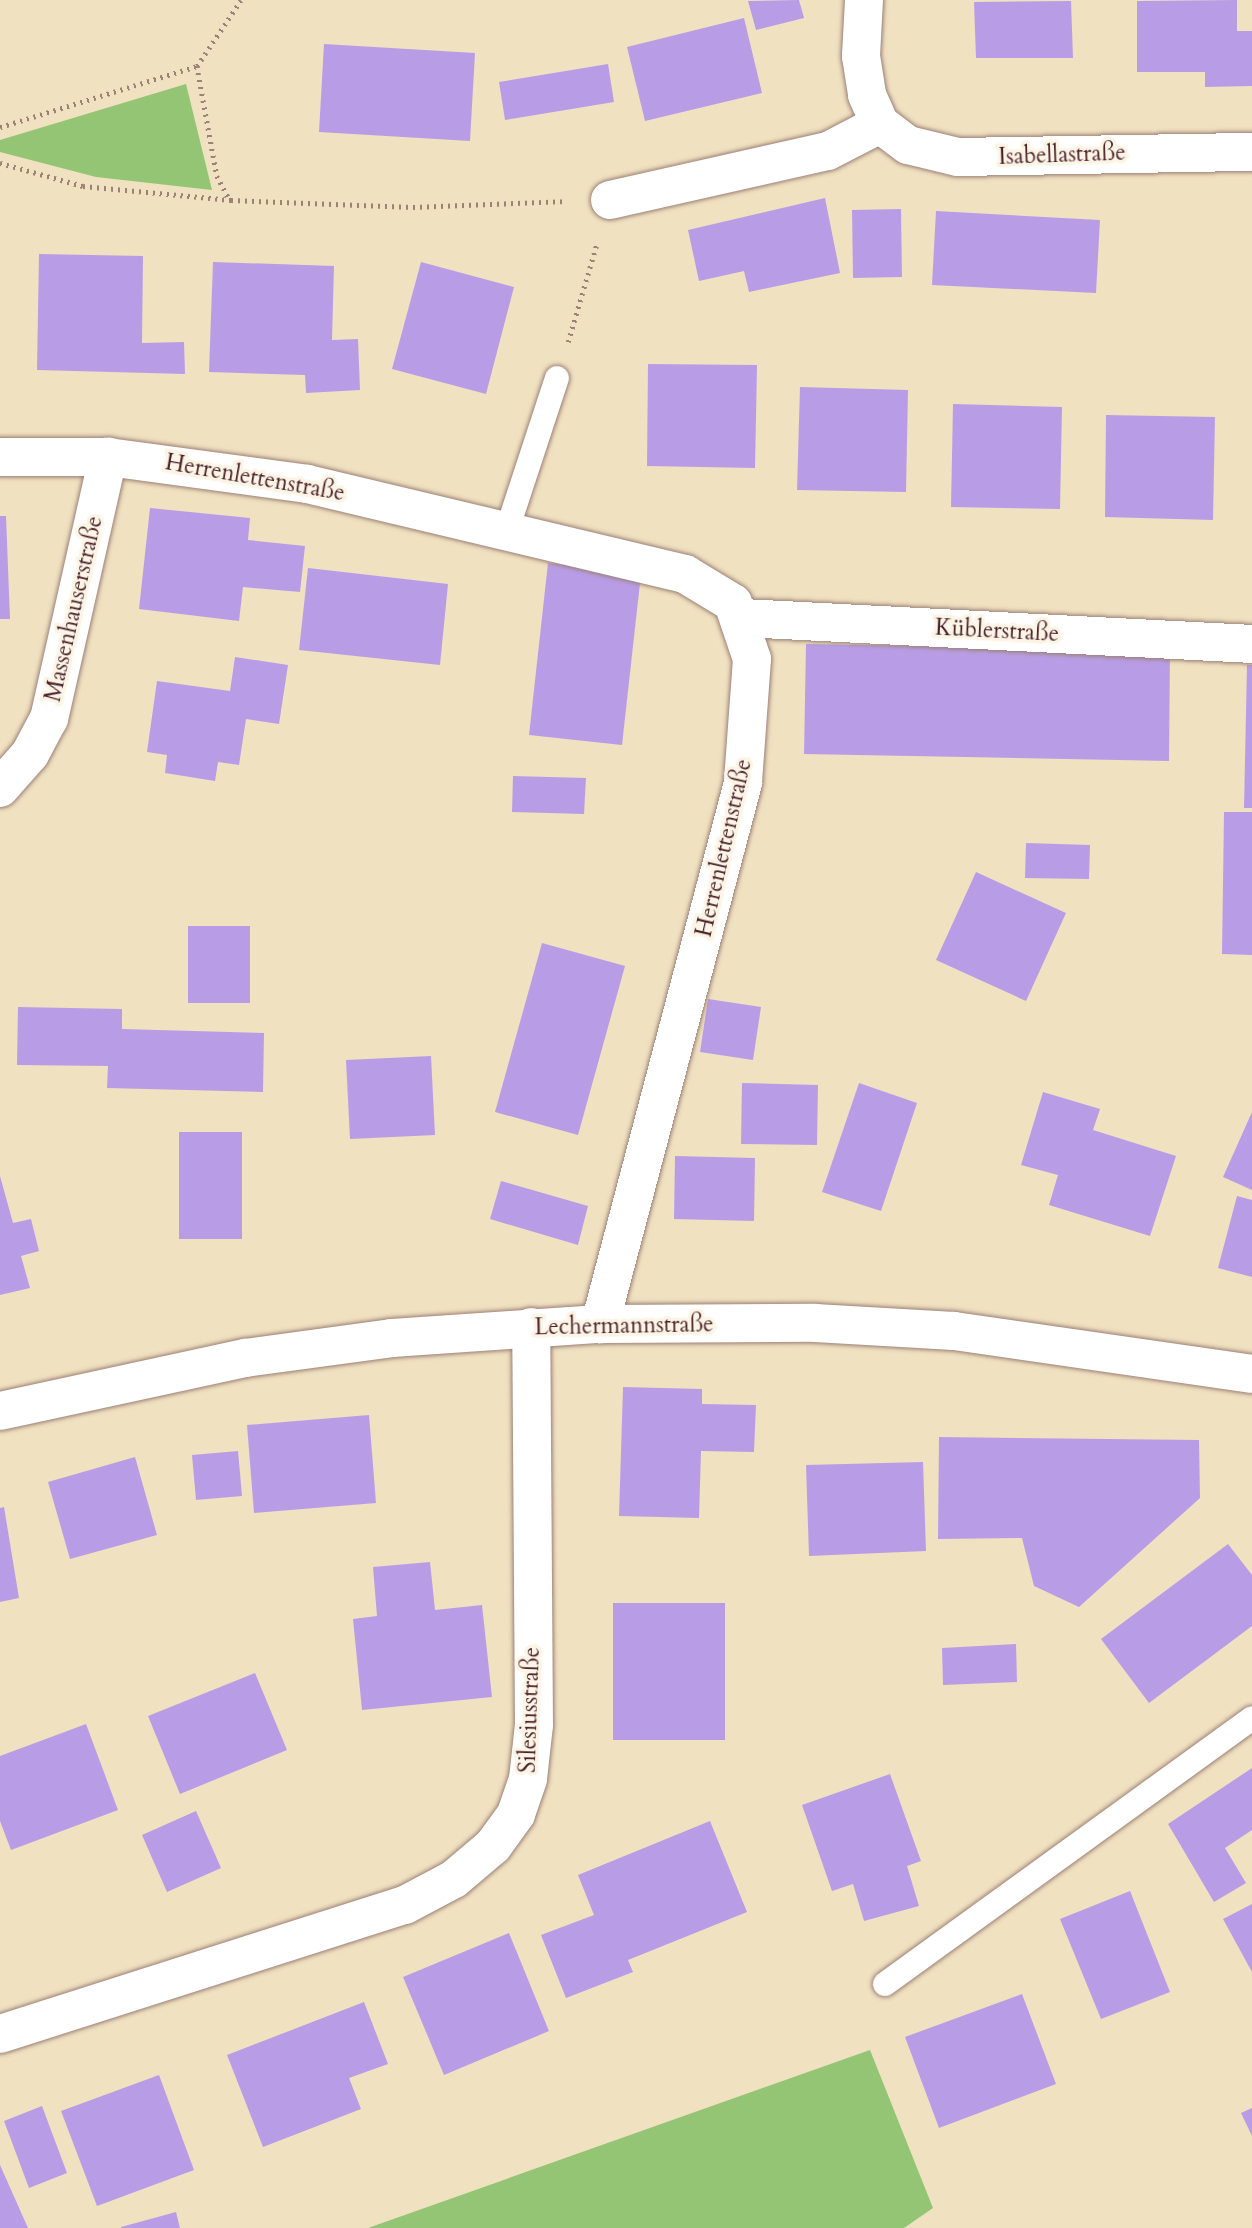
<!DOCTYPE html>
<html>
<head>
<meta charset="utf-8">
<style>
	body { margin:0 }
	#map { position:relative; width:1252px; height:2228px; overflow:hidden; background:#f0e1c1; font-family:Cardo,serif }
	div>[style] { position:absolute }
	.green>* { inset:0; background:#94c575 }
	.building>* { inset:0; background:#b89de6 }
	.path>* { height:4.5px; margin-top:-2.25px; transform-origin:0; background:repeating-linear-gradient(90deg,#9d8076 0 2px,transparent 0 7px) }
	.roads { filter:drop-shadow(0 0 2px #9d8076) drop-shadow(0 0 2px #9d8076) }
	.lane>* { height:24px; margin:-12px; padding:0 12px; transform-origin:12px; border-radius:12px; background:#fff }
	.street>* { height:38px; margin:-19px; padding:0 19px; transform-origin:19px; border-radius:19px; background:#fff }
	span { translate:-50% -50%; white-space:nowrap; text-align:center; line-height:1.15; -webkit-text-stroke:7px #fcf5e5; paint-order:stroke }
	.street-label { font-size:23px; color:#4a1f2b }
</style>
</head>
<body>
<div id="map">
	<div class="green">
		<i style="clip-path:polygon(186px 84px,212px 190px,96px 177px,0 152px,0 140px)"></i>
		<i style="clip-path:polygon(870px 2050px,933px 2208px,904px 2228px,368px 2228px)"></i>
	</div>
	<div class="building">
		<i style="clip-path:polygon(799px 0,804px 18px,756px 30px,748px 1px)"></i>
		<i style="clip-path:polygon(1237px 0,1237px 31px,1252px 31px,1252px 86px,1205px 87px,1205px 72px,1137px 72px,1137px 1px)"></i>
		<i style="clip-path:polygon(1071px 1px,1073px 58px,976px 58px,974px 2px)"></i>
		<i style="clip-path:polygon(744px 18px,762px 93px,645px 121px,627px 47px)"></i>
		<i style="clip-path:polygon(324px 44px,475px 53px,470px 141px,319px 132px)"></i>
		<i style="clip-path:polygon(608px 64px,614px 102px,505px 120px,499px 82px)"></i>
		<i style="clip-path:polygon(825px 198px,840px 273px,749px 292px,744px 271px,699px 281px,688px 230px)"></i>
		<i style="clip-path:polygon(901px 209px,902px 277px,853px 278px,852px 210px)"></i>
		<i style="clip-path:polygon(936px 211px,1100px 220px,1096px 293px,932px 285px)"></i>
		<i style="clip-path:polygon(39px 254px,143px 256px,142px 343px,184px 342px,185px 374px,37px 370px)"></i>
		<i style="clip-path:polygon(213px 262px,334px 266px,332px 340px,358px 339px,360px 390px,306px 393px,305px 375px,209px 372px)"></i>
		<i style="clip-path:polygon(421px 262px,514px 287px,486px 394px,392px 369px)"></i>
		<i style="clip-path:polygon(648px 364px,757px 365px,755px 468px,647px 466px)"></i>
		<i style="clip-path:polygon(800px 387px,908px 390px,906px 492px,797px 490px)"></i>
		<i style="clip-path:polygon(953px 404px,1062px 407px,1060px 509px,951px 507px)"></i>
		<i style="clip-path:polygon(1106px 415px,1215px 417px,1213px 520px,1105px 517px)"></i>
		<i style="clip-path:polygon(150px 508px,250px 518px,248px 540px,305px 546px,300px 592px,243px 587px,239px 621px,139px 609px)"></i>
		<i style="clip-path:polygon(0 516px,6px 516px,10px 619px,0 619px)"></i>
		<i style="clip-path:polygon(548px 563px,641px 574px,622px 745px,529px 735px)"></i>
		<i style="clip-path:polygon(308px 568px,448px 584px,440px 665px,299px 650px)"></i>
		<i style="clip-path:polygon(806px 644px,1170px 650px,1169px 761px,804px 754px)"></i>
		<i style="clip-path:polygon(235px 657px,288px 665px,279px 724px,246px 719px,239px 765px,218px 762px,215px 781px,165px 773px,167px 755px,147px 752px,157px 681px,230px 691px)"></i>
		<i style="clip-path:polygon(1247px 665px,1252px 665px,1252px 808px,1244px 808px)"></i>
		<i style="clip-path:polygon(513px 776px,586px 778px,584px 814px,512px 812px)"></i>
		<i style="clip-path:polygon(1224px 812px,1252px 812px,1252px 955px,1222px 954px)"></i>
		<i style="clip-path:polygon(1026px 843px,1090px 845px,1089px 879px,1025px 878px)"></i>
		<i style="clip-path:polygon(976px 872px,1066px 913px,1026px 1001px,936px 960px)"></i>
		<i style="clip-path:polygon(188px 926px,250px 926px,250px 1003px,188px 1003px)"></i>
		<i style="clip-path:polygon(542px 943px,625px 966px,578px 1135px,495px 1112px)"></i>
		<i style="clip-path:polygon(708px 999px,761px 1007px,753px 1060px,700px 1052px)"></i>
		<i style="clip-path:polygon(18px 1007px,122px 1009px,122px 1029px,264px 1033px,263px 1092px,107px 1088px,108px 1066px,17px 1065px)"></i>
		<i style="clip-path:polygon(431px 1056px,435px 1135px,350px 1139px,346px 1060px)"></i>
		<i style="clip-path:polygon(742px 1083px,818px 1085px,817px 1145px,741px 1144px)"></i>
		<i style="clip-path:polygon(859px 1083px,917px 1103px,881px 1211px,822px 1192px)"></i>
		<i style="clip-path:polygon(1043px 1092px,1100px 1109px,1093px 1130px,1176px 1156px,1150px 1236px,1049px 1205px,1058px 1175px,1021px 1165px)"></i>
		<i style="clip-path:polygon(1252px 1112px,1252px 1190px,1223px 1177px)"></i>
		<i style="clip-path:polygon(179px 1132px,242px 1132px,242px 1239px,179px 1239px)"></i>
		<i style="clip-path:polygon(675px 1156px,755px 1158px,754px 1221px,674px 1219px)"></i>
		<i style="clip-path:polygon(0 1176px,13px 1223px,31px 1219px,39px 1251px,21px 1256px,30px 1288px,0 1295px)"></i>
		<i style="clip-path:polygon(501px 1181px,588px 1206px,578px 1245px,490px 1219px)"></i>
		<i style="clip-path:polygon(1237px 1196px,1252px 1200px,1252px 1277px,1218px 1268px)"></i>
		<i style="clip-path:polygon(623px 1387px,702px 1389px,702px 1404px,756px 1405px,754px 1452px,701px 1451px,699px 1518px,619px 1516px)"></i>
		<i style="clip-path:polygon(369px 1415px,376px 1503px,254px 1513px,247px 1425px)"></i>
		<i style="clip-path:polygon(939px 1437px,1199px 1440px,1200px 1498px,1079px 1607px,1034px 1586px,1022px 1538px,938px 1539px)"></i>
		<i style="clip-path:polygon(238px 1451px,242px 1496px,196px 1500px,192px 1455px)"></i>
		<i style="clip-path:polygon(135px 1457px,157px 1535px,70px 1559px,48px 1482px)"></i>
		<i style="clip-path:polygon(923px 1462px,926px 1551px,809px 1556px,806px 1465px)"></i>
		<i style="clip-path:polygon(4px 1507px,19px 1598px,0 1602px,0 1508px)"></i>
		<i style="clip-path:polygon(1228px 1544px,1252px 1575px,1252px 1626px,1149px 1703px,1101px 1639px)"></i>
		<i style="clip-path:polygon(430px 1562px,435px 1610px,482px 1605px,492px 1697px,362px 1710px,353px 1619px,377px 1616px,373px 1567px)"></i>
		<i style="clip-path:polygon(613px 1603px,725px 1603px,725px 1740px,613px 1740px)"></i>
		<i style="clip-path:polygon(1016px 1644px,1017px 1682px,943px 1685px,942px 1648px)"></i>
		<i style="clip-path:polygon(255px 1673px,287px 1750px,180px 1794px,148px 1716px)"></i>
		<i style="clip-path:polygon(86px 1724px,118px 1810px,11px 1850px,0 1821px,0 1756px)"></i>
		<i style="clip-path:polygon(1252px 1768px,1252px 1830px,1225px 1848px,1246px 1883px,1214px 1902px,1168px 1824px)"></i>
		<i style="clip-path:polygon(890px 1774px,921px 1861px,907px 1866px,919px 1906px,864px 1921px,853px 1884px,832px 1891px,802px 1805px)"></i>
		<i style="clip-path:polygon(196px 1811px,221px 1868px,167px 1892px,142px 1835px)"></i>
		<i style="clip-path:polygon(710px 1821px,747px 1912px,628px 1960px,633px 1972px,566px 1998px,541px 1935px,594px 1915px,578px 1875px)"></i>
		<i style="clip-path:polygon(1130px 1891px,1170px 1992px,1101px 2019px,1060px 1919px)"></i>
		<i style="clip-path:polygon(1252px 1904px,1252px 1972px,1223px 1919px)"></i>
		<i style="clip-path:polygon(509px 1933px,549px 2031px,444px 2075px,403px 1977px)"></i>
		<i style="clip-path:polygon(1022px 1994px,1056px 2084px,939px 2128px,905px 2037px)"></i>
		<i style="clip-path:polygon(364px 2002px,388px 2064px,349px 2078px,361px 2109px,263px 2147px,227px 2055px)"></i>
		<i style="clip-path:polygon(159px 2075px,194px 2170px,97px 2206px,61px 2111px)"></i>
		<i style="clip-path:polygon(42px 2106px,67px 2173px,29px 2188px,4px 2121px)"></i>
		<i style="clip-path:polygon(1252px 2108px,1252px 2136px,1241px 2113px)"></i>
		<i style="clip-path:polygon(0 2165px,28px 2228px,0 2228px)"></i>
		<i style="clip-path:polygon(176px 2212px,180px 2228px,121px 2228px,121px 2227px)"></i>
	</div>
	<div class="path">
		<i style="left:197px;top:66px;width:112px;rotate:79.7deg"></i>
		<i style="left:217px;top:176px;width:27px;rotate:62deg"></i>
		<i style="left:0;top:127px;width:206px;rotate:-17.2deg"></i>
		<i style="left:197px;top:66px;width:79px;rotate:-56.3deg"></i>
		<i style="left:0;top:163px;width:86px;rotate:15.5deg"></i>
		<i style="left:83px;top:186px;width:149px;rotate:5.4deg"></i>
		<i style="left:231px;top:200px;width:182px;rotate:2.2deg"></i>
		<i style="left:413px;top:207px;width:153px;rotate:-2.2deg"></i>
		<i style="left:568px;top:342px;width:103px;rotate:-73.7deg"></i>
	</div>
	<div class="roads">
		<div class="lane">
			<i style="left:506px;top:533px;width:163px;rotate:-71.8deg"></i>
			<i style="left:885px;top:1984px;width:453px;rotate:-35.9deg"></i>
		</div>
		<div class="street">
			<i style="left:864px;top:0;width:56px;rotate:93.1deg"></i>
			<i style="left:861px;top:56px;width:39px;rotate:81deg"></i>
			<i style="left:867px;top:95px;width:32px;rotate:66deg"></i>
			<i style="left:880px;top:124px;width:35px;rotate:37deg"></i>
			<i style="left:908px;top:145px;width:51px;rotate:13.5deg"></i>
			<i style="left:958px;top:157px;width:294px;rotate:-1deg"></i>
			<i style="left:610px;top:200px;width:223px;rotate:-12.7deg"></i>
			<i style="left:828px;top:151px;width:59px;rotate:-27.4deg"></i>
			<i style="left:0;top:457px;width:108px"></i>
			<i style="left:108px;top:457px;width:201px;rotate:7.7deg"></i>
			<i style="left:307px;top:484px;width:389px;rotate:13.4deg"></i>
			<i style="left:685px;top:574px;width:56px;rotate:31.1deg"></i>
			<i style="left:733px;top:603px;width:59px;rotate:71.3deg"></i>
			<i style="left:752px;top:659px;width:124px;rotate:94.2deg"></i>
			<i style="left:743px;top:783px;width:560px;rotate:104.81deg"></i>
			<i style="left:743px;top:618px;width:510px;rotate:2.92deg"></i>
			<i style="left:0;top:788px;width:45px;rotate:-48.6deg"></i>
			<i style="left:30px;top:754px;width:40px;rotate:-62deg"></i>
			<i style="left:49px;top:719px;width:269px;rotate:-77.3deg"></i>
			<i style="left:0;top:1411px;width:251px;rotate:-12.2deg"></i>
			<i style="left:245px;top:1358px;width:148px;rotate:-7.7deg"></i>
			<i style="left:392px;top:1338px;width:208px;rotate:-3.9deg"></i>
			<i style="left:600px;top:1324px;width:215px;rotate:-0.3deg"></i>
			<i style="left:815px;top:1323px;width:139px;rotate:3.3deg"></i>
			<i style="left:954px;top:1331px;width:301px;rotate:8.2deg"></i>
			<i style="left:0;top:2034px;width:425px;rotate:-17.7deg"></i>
			<i style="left:405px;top:1905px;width:55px;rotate:-28deg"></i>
			<i style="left:454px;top:1879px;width:51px;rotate:-40.2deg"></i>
			<i style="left:493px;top:1846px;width:39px;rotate:-54deg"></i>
			<i style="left:516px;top:1814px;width:37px;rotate:-71deg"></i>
			<i style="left:528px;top:1779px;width:54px;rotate:-83.7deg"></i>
			<i style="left:534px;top:1725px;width:398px;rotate:-90.4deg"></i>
		</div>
	</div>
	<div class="street-label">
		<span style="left:1062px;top:155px;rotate:-2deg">Isabellastraße</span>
		<span style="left:255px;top:478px;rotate:10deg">Herrenlettenstraße</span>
		<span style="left:74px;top:609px;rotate:-77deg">Massenhauserstraße</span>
		<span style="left:997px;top:631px;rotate:3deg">Küblerstraße</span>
		<span style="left:724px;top:848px;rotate:-77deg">Herrenlettenstraße</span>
		<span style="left:624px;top:1326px;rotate:-1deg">Lechermannstraße</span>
		<span style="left:530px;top:1710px;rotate:-88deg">Silesiusstraße</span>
	</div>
</div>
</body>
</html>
